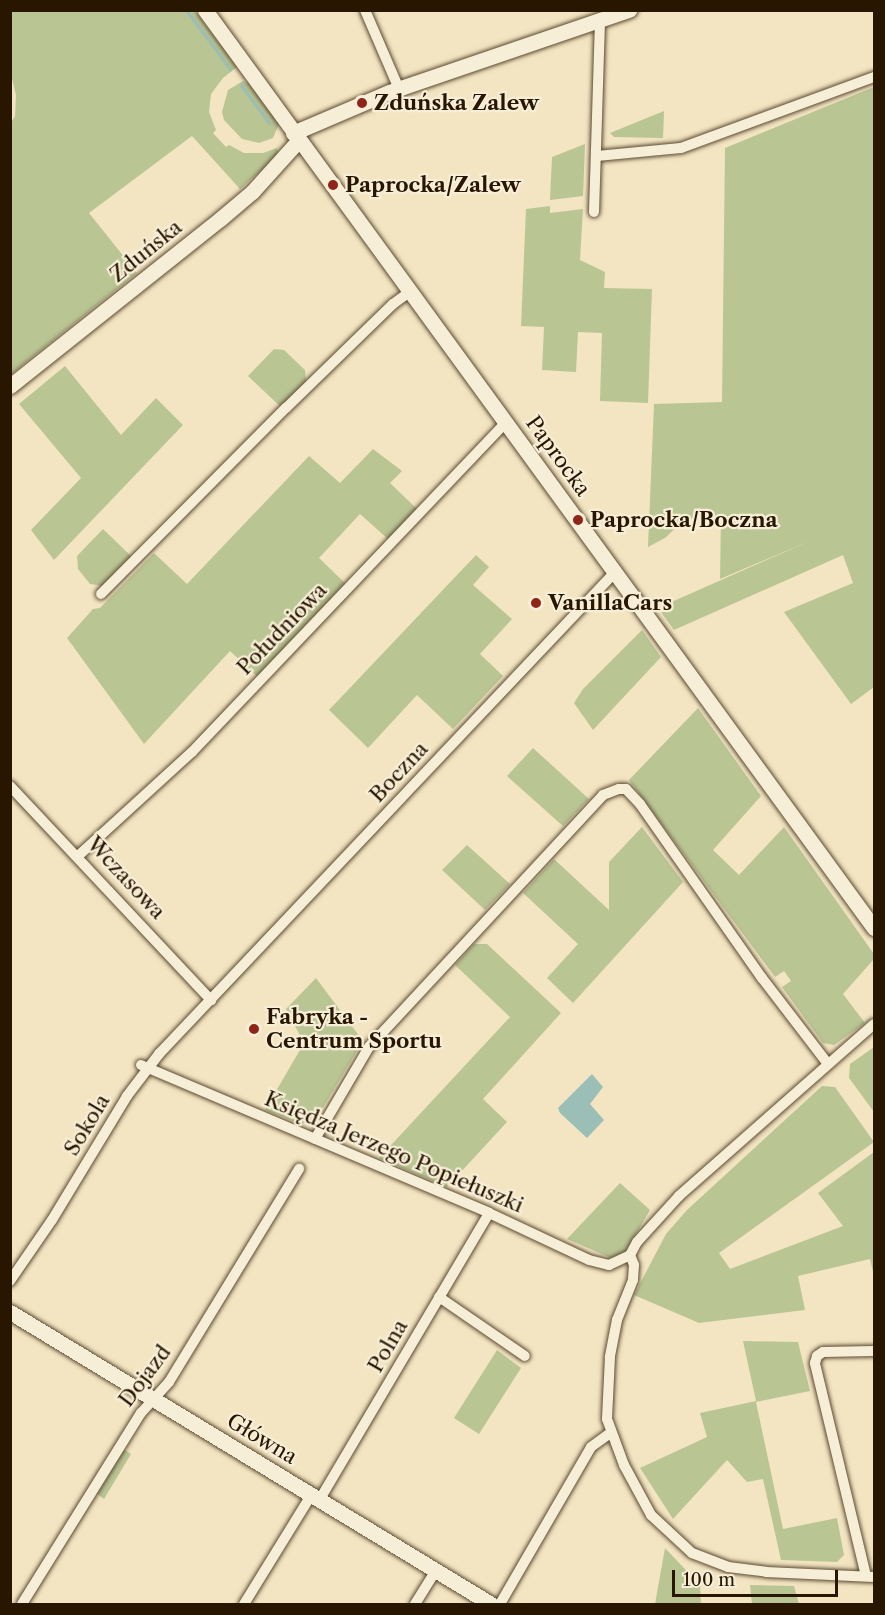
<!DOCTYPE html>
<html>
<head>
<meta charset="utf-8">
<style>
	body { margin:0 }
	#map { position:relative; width:885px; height:1615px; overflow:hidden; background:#f3e5c2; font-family:"Libre Caslon Text",serif }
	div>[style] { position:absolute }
	.green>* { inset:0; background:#bac594 }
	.water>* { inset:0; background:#9bbfb6 }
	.stream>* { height:3px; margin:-1.5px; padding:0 1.5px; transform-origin:1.5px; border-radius:1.5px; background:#9bbfb6 }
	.roads { filter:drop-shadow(0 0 2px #5b4a31) drop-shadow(0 0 2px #5b4a31) }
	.street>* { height:10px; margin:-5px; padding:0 5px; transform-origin:5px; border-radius:5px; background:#f7eed7 }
	.secondary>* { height:15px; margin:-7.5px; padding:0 7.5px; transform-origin:7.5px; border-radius:7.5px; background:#f7eed7 }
	.dots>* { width:16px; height:16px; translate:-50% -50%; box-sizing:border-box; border:3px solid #f7eed7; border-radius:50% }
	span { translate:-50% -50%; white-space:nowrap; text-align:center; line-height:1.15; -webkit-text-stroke:4.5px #f7eed7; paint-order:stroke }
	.poi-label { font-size:21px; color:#281601; font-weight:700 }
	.left { translate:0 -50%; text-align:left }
	.street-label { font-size:21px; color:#281601 }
	.frame { position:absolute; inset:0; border:12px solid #281601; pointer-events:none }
	.scale { position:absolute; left:672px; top:1570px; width:166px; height:27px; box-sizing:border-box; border:3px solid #281601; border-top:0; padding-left:8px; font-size:18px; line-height:21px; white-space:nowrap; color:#281601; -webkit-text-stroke:4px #f7eed7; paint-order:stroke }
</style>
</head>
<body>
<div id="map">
	<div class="green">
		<i style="clip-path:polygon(11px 11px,195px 11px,237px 67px,223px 78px,211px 94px,209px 112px,216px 130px,213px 133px,226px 147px,229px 145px,244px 153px,263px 153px,277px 148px,278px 152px,276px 157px,240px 189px,192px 136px,89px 213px,137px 273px,11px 374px,10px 124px,15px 116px,16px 95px,11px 75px)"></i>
		<i style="clip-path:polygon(243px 81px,249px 84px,279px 124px,273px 138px,259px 143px,242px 139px,224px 120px,222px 112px,228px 90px)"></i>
		<i style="clip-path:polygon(874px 87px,874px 687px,851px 704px,784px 612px,853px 583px,843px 555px,674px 630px,658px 608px,814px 539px,720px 579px,721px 516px,685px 519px,665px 538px,648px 547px,654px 404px,722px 402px,725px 148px)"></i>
		<i style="clip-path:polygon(664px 111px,663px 138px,614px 137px,610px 133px)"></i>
		<i style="clip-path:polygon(585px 144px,583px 196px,550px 200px,552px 157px)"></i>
		<i style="clip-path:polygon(550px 206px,550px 213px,583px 209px,580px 260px,605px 272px,604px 288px,652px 289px,648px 403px,600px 401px,602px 333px,578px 332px,576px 372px,542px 370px,544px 327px,521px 326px,526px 209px)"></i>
		<i style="clip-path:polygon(274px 349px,284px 350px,305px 370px,306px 381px,281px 407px,248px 376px)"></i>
		<i style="clip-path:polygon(65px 366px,121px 435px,156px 398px,183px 425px,54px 560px,31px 530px,81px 478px,19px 404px)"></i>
		<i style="clip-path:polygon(373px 449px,402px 471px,390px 483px,417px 509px,388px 539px,360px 514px,319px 558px,345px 583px,258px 677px,230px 651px,144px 744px,67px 638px,93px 609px,100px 608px,154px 553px,187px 584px,309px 456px,340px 483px)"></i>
		<i style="clip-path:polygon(103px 529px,132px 557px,103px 586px,90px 584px,78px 569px,77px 556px)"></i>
		<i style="clip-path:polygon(476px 555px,489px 567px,473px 585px,512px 619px,480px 654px,503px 676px,453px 729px,417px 695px,368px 748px,329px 710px)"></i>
		<i style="clip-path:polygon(642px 630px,661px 657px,593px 730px,574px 703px,583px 689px)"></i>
		<i style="clip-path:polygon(698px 708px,761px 796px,713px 850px,739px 875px,784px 827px,874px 954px,874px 959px,843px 994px,865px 1023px,834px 1045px,823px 1043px,782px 987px,791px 981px,784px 971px,775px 977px,629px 780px)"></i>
		<i style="clip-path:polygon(533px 748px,589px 799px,563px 826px,507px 776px)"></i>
		<i style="clip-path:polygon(642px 827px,683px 882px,573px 1003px,547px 978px,578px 944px,523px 893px,554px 859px,609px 910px,609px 862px)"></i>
		<i style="clip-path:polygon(467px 845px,510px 884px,485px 910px,442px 870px)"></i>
		<i style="clip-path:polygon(474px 944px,487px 944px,561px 1013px,483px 1099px,507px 1122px,447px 1187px,379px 1158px,510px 1017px,455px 965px)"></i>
		<i style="clip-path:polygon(316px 978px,363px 1041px,316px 1119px,301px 1124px,265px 1110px,304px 1043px,286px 1009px)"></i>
		<i style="clip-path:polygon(874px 1047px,874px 1112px,849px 1078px,850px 1064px)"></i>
		<i style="clip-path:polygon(822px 1086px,835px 1087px,874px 1142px,719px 1253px,730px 1269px,843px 1226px,818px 1193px,874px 1152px,874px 1276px,870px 1259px,798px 1276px,805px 1310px,699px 1323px,634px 1295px,666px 1234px,687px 1210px)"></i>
		<i style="clip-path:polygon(620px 1183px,650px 1210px,625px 1253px,611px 1258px,567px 1239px)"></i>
		<i style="clip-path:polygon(743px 1341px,798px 1342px,810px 1391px,756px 1402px,783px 1529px,837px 1518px,844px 1555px,837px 1562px,781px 1560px,763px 1479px,747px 1482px,727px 1460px,673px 1519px,640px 1468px,707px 1437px,700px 1413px,756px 1401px)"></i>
		<i style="clip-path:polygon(497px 1350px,521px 1368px,479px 1434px,454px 1418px)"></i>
		<i style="clip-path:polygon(123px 1449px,131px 1454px,104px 1499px,96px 1493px)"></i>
		<i style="clip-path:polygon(665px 1548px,700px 1585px,701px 1604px,655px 1604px)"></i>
		<i style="clip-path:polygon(750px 1585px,794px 1586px,799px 1604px,752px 1604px)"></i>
	</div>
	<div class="water">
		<i style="clip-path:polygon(592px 1074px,603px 1087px,590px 1104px,604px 1120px,587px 1138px,560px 1113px,558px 1108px)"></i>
	</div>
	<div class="stream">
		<i style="left:186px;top:10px;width:74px;rotate:53.3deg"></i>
		<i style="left:241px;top:85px;width:47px;rotate:53.6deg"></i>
	</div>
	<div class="roads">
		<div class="street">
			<i style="left:365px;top:10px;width:86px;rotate:66.7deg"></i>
			<i style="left:597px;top:156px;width:84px;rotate:-5.4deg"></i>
			<i style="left:681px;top:148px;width:206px;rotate:-20.2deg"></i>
			<i style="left:594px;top:212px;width:190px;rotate:-88.2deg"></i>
			<i style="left:101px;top:594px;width:262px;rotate:-45.2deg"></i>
			<i style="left:286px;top:408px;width:149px;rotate:-44.2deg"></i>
			<i style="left:393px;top:304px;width:22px;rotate:-36deg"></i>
			<i style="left:10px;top:786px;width:294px;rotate:46.8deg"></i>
			<i style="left:78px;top:856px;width:154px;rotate:-42.4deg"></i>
			<i style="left:192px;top:752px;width:456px;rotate:-46.4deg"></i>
			<i style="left:874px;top:1024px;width:260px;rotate:138.6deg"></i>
			<i style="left:679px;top:1196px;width:62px;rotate:132.4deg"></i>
			<i style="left:637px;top:1242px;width:15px;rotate:118deg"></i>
			<i style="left:630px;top:1255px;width:11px;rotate:68deg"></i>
			<i style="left:634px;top:1265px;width:15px;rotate:94deg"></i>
			<i style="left:633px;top:1280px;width:43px;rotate:111.8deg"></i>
			<i style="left:617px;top:1320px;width:38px;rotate:101deg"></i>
			<i style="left:610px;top:1357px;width:62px;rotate:92.8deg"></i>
			<i style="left:607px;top:1419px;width:49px;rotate:69.7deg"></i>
			<i style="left:624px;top:1465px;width:57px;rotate:61.6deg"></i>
			<i style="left:651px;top:1515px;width:56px;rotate:42.8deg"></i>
			<i style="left:692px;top:1553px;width:39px;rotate:21deg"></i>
			<i style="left:728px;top:1567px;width:38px;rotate:7deg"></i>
			<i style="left:766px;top:1572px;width:108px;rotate:2.7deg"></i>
			<i style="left:141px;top:1065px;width:378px;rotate:23deg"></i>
			<i style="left:489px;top:1213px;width:110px;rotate:25.2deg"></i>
			<i style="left:589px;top:1260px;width:21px;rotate:14deg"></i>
			<i style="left:609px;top:1265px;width:23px;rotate:-25deg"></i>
			<i style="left:315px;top:1139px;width:107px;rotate:-59.6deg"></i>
			<i style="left:369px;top:1047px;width:344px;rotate:-47.1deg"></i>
			<i style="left:603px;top:795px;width:17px;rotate:-21deg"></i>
			<i style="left:619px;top:789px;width:7px"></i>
			<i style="left:626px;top:789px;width:21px;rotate:47deg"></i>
			<i style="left:640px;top:804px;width:213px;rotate:55deg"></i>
			<i style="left:762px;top:978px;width:108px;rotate:52.5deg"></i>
			<i style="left:10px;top:1281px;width:74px;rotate:-55.5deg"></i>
			<i style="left:52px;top:1220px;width:145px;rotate:-58.8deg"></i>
			<i style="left:127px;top:1096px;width:53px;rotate:-52.7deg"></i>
			<i style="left:159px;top:1054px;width:665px;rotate:-46.58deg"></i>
			<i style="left:439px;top:1297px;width:104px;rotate:34.5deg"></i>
			<i style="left:320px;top:1499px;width:332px;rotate:-59.4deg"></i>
			<i style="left:866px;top:1576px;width:219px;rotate:-103.5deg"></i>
			<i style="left:815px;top:1363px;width:7px;rotate:-74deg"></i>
			<i style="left:817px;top:1356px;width:7px;rotate:-34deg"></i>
			<i style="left:823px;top:1352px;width:51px;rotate:-1.1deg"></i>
			<i style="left:22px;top:1604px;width:225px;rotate:-58.1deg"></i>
			<i style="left:141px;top:1413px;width:42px;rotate:-47.9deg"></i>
			<i style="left:169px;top:1382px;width:250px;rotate:-58.6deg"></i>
			<i style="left:244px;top:1604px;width:129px;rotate:-58.3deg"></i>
			<i style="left:415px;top:1604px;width:39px;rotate:-58deg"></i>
			<i style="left:500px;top:1604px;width:181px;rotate:-59.9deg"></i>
			<i style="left:591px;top:1447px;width:24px;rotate:-36deg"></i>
		</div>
		<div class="secondary">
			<i style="left:205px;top:10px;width:1136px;rotate:53.92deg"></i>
			<i style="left:293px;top:133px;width:104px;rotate:-23.1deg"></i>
			<i style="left:389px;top:92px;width:254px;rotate:-18.9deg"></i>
			<i style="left:10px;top:386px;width:268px;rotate:-38.5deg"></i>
			<i style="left:220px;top:219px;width:42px;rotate:-40.2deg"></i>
			<i style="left:252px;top:192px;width:70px;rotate:-47.9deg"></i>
			<i style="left:10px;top:1312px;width:563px;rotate:31.26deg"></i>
		</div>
	</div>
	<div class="dots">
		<i style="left:362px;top:103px;background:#8f2418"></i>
		<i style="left:333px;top:185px;background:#8f2418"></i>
		<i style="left:578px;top:520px;background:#8f2418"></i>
		<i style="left:536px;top:603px;background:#8f2418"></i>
		<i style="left:254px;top:1029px;background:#8f2418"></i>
	</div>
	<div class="poi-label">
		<span class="left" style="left:374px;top:103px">Zduńska Zalew</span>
		<span class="left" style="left:345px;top:185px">Paprocka/Zalew</span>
		<span class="left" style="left:590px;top:520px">Paprocka/Boczna</span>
		<span class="left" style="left:548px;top:603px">VanillaCars</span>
		<span class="left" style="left:266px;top:1029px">Fabryka -<br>Centrum Sportu</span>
	</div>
	<div class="street-label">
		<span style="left:146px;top:251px;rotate:-39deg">Zduńska</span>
		<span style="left:558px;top:456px;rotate:54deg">Paprocka</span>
		<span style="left:282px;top:629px;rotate:-46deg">Południowa</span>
		<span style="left:399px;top:772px;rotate:-47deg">Boczna</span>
		<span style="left:126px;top:878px;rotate:47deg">Wczasowa</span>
		<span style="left:87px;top:1125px;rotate:-59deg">Sokola</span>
		<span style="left:394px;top:1152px;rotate:23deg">Księdza Jerzego Popiełuszki</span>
		<span style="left:388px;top:1346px;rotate:-60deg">Polna</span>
		<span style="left:145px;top:1376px;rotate:-53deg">Dojazd</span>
		<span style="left:262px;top:1439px;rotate:31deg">Główna</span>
	</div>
	<div class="frame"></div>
	<div class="scale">100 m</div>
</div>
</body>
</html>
